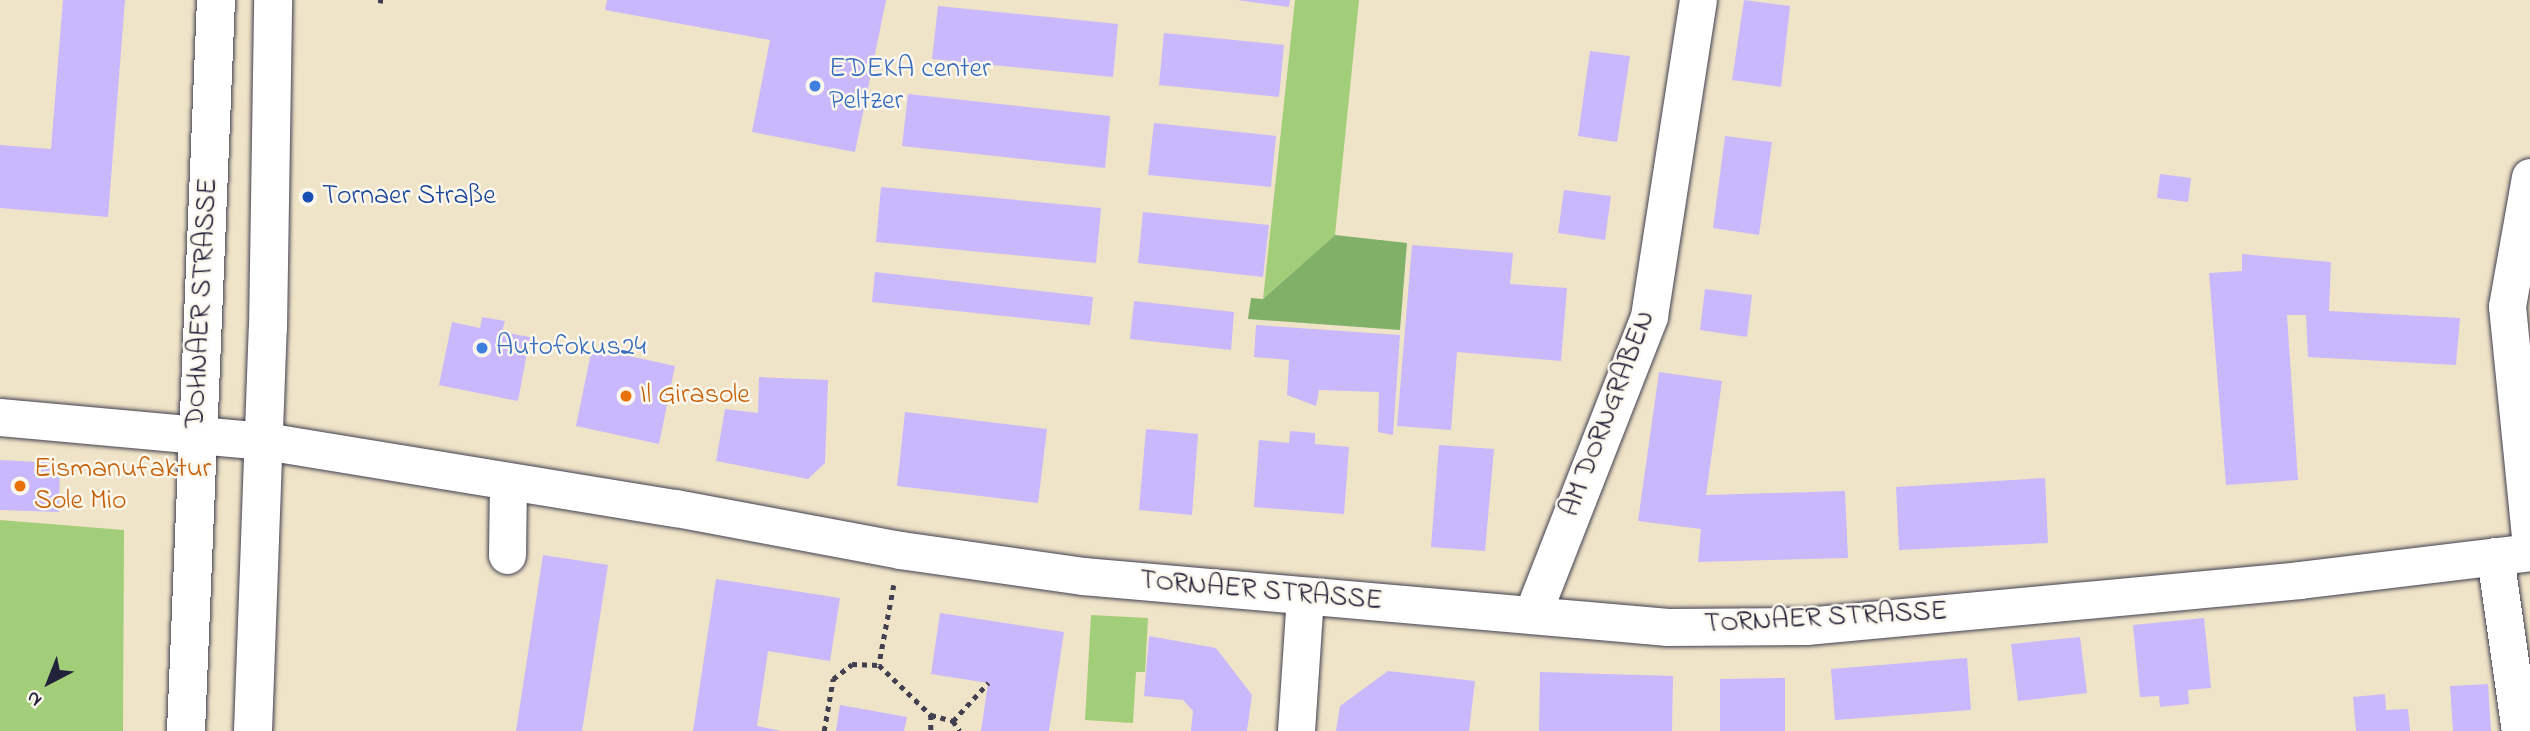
<!DOCTYPE html>
<html>
<head>
<meta charset="utf-8">
<style>
	body { margin:0 }
	#map { position:relative; width:2530px; height:731px; overflow:hidden; background:#f0e4c8; font-family:"Indie Flower",sans-serif }
	div>[style] { position:absolute }
	.green>* { inset:0; background:#a2cd79 }
	.forest>* { inset:0; background:#81b069 }
	.building>* { inset:0; background:#c9b8fb }
	.path>* { height:4.5px; margin-top:-2.25px; transform-origin:0; background:repeating-linear-gradient(90deg,#413f50 0 5px,transparent 0 10px) }
	.roads { filter:drop-shadow(0 0 2px #413f50) drop-shadow(0 0 2px #413f50) }
	.minor>* { height:37px; margin:-18.5px; padding:0 18.5px; transform-origin:18.5px; border-radius:18.5px; background:#fff }
	.major>* { height:38px; margin:-19px; padding:0 19px; transform-origin:19px; border-radius:19px; background:#fff }
	.dots>* { width:19px; height:19px; translate:-50% -50%; box-sizing:border-box; border:4px solid #fbf7ec; border-radius:50% }
	span { translate:-50% -50%; white-space:nowrap; text-align:center; line-height:1.15; -webkit-text-stroke:5px #fbf7ec; paint-order:stroke }
	.shop-label { font-size:28px; color:#366cbe }
	.left { translate:0 -50%; text-align:left }
	.transit-label { font-size:28px; color:#164399 }
	.street-label { font-size:28px; color:#22223b }
	.food-label { font-size:28px; color:#c56008 }
	.north { position:absolute; left:14px; top:647px; width:70px; height:70px; -webkit-text-stroke:5px #fbf7ec; paint-order:stroke; rotate:222deg; font-size:19px; font-weight:700; line-height:28px; text-align:center; color:#22223b }
	.north::after { content:''; display:block; margin:auto; width:24px; height:32px; background:#22223b; clip-path:polygon(50% 0,100% 100%,50% 72%,0 100%) }
</style>
</head>
<body>
<div id="map">
	<div class="green">
		<i style="clip-path:polygon(1295px 0,1359px 0,1335px 235px,1263px 299px)"></i>
		<i style="clip-path:polygon(0 520px,124px 530px,123px 731px,0 731px)"></i>
		<i style="clip-path:polygon(1091px 615px,1148px 618px,1145px 672px,1136px 672px,1133px 723px,1085px 720px)"></i>
	</div>
	<div class="forest">
		<i style="clip-path:polygon(1335px 235px,1407px 243px,1400px 330px,1248px 319px,1251px 298px,1263px 299px)"></i>
	</div>
	<div class="building">
		<i style="clip-path:polygon(63px 0,125px 0,108px 217px,0 208px,0 145px,51px 149px)"></i>
		<i style="clip-path:polygon(607px 0,886px 0,855px 152px,752px 132px,770px 40px,605px 10px)"></i>
		<i style="clip-path:polygon(1237px 0,1290px 0,1289px 7px)"></i>
		<i style="clip-path:polygon(1744px 0,1790px 6px,1781px 87px,1732px 80px)"></i>
		<i style="clip-path:polygon(938px 6px,1118px 24px,1113px 77px,932px 59px)"></i>
		<i style="clip-path:polygon(1164px 33px,1284px 45px,1279px 97px,1159px 85px)"></i>
		<i style="clip-path:polygon(1590px 51px,1630px 56px,1617px 142px,1578px 136px)"></i>
		<i style="clip-path:polygon(908px 94px,1110px 116px,1105px 168px,902px 146px)"></i>
		<i style="clip-path:polygon(1154px 123px,1276px 136px,1271px 187px,1148px 175px)"></i>
		<i style="clip-path:polygon(1725px 136px,1772px 142px,1759px 235px,1713px 228px)"></i>
		<i style="clip-path:polygon(2160px 174px,2191px 178px,2188px 202px,2157px 198px)"></i>
		<i style="clip-path:polygon(881px 187px,1101px 208px,1096px 263px,876px 242px)"></i>
		<i style="clip-path:polygon(1564px 190px,1611px 196px,1605px 240px,1558px 233px)"></i>
		<i style="clip-path:polygon(1143px 212px,1269px 225px,1263px 277px,1138px 263px)"></i>
		<i style="clip-path:polygon(1412px 245px,1513px 253px,1510px 284px,1567px 288px,1561px 361px,1457px 352px,1451px 430px,1397px 426px)"></i>
		<i style="clip-path:polygon(2242px 254px,2331px 262px,2329px 311px,2460px 318px,2456px 365px,2308px 357px,2306px 315px,2287px 315px,2298px 480px,2226px 485px,2209px 273px,2242px 271px)"></i>
		<i style="clip-path:polygon(875px 272px,1093px 297px,1090px 325px,872px 302px)"></i>
		<i style="clip-path:polygon(1705px 289px,1752px 295px,1747px 337px,1700px 330px)"></i>
		<i style="clip-path:polygon(1134px 301px,1234px 312px,1231px 350px,1130px 339px)"></i>
		<i style="clip-path:polygon(482px 317px,505px 321px,502px 332px,530px 337px,518px 401px,439px 385px,452px 322px,480px 328px)"></i>
		<i style="clip-path:polygon(1256px 325px,1400px 335px,1393px 435px,1378px 432px,1379px 392px,1319px 390px,1316px 406px,1287px 395px,1289px 360px,1254px 357px)"></i>
		<i style="clip-path:polygon(592px 348px,675px 366px,659px 444px,576px 426px)"></i>
		<i style="clip-path:polygon(1659px 372px,1722px 381px,1706px 495px,1845px 491px,1848px 558px,1698px 562px,1701px 529px,1638px 521px)"></i>
		<i style="clip-path:polygon(759px 377px,828px 380px,825px 463px,808px 479px,716px 461px,725px 409px,758px 413px)"></i>
		<i style="clip-path:polygon(905px 412px,1047px 429px,1038px 503px,897px 486px)"></i>
		<i style="clip-path:polygon(1146px 429px,1198px 434px,1192px 515px,1139px 510px)"></i>
		<i style="clip-path:polygon(1290px 431px,1315px 433px,1315px 444px,1349px 447px,1344px 514px,1254px 507px,1259px 440px,1289px 443px)"></i>
		<i style="clip-path:polygon(1439px 445px,1494px 449px,1485px 551px,1431px 547px)"></i>
		<i style="clip-path:polygon(0 460px,60px 463px,59px 512px,0 510px)"></i>
		<i style="clip-path:polygon(2045px 478px,2048px 543px,1899px 550px,1896px 487px)"></i>
		<i style="clip-path:polygon(543px 555px,608px 565px,582px 731px,516px 731px)"></i>
		<i style="clip-path:polygon(716px 579px,840px 598px,830px 661px,768px 651px,757px 726px,781px 731px,693px 731px)"></i>
		<i style="clip-path:polygon(940px 613px,1064px 632px,1049px 731px,981px 731px,988px 683px,931px 674px)"></i>
		<i style="clip-path:polygon(2204px 618px,2211px 688px,2188px 690px,2189px 704px,2160px 707px,2159px 696px,2140px 697px,2133px 625px)"></i>
		<i style="clip-path:polygon(1149px 636px,1216px 648px,1252px 695px,1247px 731px,1191px 731px,1193px 711px,1183px 700px,1144px 696px)"></i>
		<i style="clip-path:polygon(2080px 637px,2087px 693px,2018px 701px,2011px 644px)"></i>
		<i style="clip-path:polygon(1967px 658px,1971px 710px,1835px 720px,1831px 669px)"></i>
		<i style="clip-path:polygon(1388px 671px,1475px 681px,1469px 731px,1336px 731px,1340px 706px)"></i>
		<i style="clip-path:polygon(1540px 672px,1673px 676px,1672px 731px,1539px 731px)"></i>
		<i style="clip-path:polygon(1785px 678px,1785px 731px,1720px 731px,1720px 679px)"></i>
		<i style="clip-path:polygon(2488px 684px,2491px 731px,2453px 731px,2450px 686px)"></i>
		<i style="clip-path:polygon(2385px 694px,2386px 710px,2408px 709px,2410px 731px,2356px 731px,2353px 697px)"></i>
		<i style="clip-path:polygon(840px 705px,907px 717px,904px 731px,836px 731px)"></i>
	</div>
	<div class="path">
		<i style="left:378px;top:0;width:8px;rotate:7deg"></i>
		<i style="left:894px;top:585px;width:81px;rotate:100.6deg"></i>
		<i style="left:879px;top:665px;width:72px;rotate:43.9deg"></i>
		<i style="left:931px;top:715px;width:23px;rotate:15deg"></i>
		<i style="left:953px;top:721px;width:52px;rotate:-47.4deg"></i>
		<i style="left:931px;top:715px;width:16px;rotate:90deg"></i>
		<i style="left:953px;top:721px;width:12px;rotate:55deg"></i>
		<i style="left:824px;top:731px;width:53px;rotate:-80.2deg"></i>
		<i style="left:833px;top:679px;width:24px;rotate:-38deg"></i>
		<i style="left:852px;top:664px;width:27px;rotate:2deg"></i>
	</div>
	<div class="roads">
		<div class="minor">
			<i style="left:2530px;top:177px;width:131px;rotate:100.1deg"></i>
			<i style="left:2507px;top:306px;width:232px;rotate:84.3deg"></i>
			<i style="left:0;top:417px;width:266px;rotate:5.2deg"></i>
			<i style="left:265px;top:441px;width:416px;rotate:9.3deg"></i>
			<i style="left:676px;top:508px;width:228px;rotate:10.6deg"></i>
			<i style="left:900px;top:550px;width:185px;rotate:8.1deg"></i>
			<i style="left:1083px;top:576px;width:587px;rotate:4.98deg"></i>
			<i style="left:1668px;top:627px;width:138px;rotate:-0.4deg"></i>
			<i style="left:1806px;top:626px;width:496px;rotate:-5.3deg"></i>
			<i style="left:2300px;top:580px;width:232px;rotate:-6.9deg"></i>
			<i style="left:507px;top:555px;width:73px;rotate:-89.2deg"></i>
			<i style="left:2495px;top:556px;width:177px;rotate:81.9deg"></i>
			<i style="left:1532px;top:615px;width:321px;rotate:-68.6deg"></i>
			<i style="left:1649px;top:316px;width:320px;rotate:-81.2deg"></i>
			<i style="left:1296px;top:731px;width:135px;rotate:-86.2deg"></i>
		</div>
		<div class="major">
			<i style="left:186px;top:731px;width:732px;rotate:-87.65deg"></i>
			<i style="left:253px;top:731px;width:402px;rotate:-87.9deg"></i>
			<i style="left:268px;top:329px;width:329px;rotate:-89.1deg"></i>
		</div>
	</div>
	<div class="dots">
		<i style="left:815px;top:86px;background:#3f7fe0"></i>
		<i style="left:308px;top:197px;background:#1a4fb4"></i>
		<i style="left:482px;top:348px;background:#3f7fe0"></i>
		<i style="left:626px;top:396px;background:#e8710a"></i>
		<i style="left:20px;top:486px;background:#e8710a"></i>
	</div>
	<div class="shop-label">
		<span class="left" style="left:829px;top:86px">EDEKA center<br>Peltzer</span>
		<span class="left" style="left:496px;top:348px">Autofokus24</span>
	</div>
	<div class="transit-label">
		<span class="left" style="left:322px;top:197px">Tornaer Straße</span>
	</div>
	<div class="street-label">
		<span style="left:203px;top:303px;rotate:-87deg">DOHNAER STRASSE</span>
		<span style="left:1609px;top:414px;rotate:-69deg">AM DORNGRABEN</span>
		<span style="left:1261px;top:592px;rotate:5deg">TORNAER STRASSE</span>
		<span style="left:1826px;top:619px;rotate:-3deg">TORNAER STRASSE</span>
	</div>
	<div class="food-label">
		<span class="left" style="left:640px;top:396px">Il Girasole</span>
		<span class="left" style="left:34px;top:486px">Eismanufaktur<br>Sole Mio</span>
	</div>
	<div class="north">N</div>
</div>
</body>
</html>
